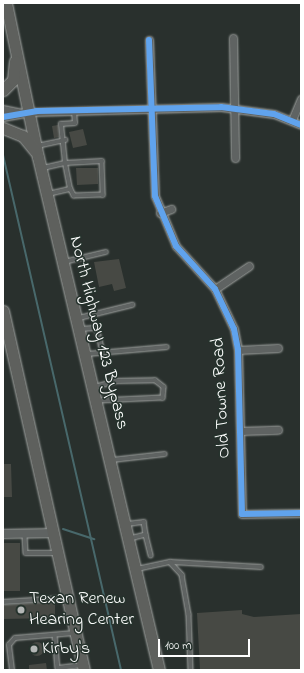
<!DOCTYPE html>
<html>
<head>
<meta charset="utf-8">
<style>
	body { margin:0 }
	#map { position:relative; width:304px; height:673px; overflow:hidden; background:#29302d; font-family:"Indie Flower",sans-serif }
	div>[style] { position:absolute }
	.stream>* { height:2px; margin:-1px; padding:0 1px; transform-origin:1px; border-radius:1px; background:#48686b }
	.building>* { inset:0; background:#474944 }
	.round { border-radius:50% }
	.roads { filter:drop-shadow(0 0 1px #9fa2a0) drop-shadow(0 0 1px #9fa2a0) }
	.service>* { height:3.5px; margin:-1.75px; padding:0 1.75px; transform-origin:1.75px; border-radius:1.75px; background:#5f6362 }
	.minor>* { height:7px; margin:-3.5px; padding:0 3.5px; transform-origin:3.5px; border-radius:3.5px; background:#5f6362 }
	.tertiary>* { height:8px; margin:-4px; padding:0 4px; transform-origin:4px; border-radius:4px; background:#5f6362 }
	.primary>* { height:11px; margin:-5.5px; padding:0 5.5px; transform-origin:5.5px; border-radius:5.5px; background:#5e605d }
	.cycleway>* { height:6px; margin:-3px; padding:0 3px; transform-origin:3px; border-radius:3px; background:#60a3ed }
	.dots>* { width:11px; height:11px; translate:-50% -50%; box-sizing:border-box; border:2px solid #26332d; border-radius:50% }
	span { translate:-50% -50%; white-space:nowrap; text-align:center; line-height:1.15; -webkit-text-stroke:3px #26332d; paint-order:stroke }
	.street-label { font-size:18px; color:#fff }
	.poi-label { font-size:18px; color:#fff }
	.left { translate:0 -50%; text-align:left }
	.frame { position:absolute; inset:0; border:4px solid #fff; pointer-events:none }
	.scale { position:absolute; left:158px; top:639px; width:92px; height:18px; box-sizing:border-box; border:2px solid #fff; border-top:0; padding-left:5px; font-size:12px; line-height:14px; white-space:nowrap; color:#fff; -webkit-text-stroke:3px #26332d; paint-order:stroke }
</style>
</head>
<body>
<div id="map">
	<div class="stream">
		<i style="left:3px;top:155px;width:528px;rotate:77.09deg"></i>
		<i style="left:63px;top:529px;width:33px;rotate:18deg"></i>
	</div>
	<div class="building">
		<i style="clip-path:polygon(58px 125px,59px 137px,54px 138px,52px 126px)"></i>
		<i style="clip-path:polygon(83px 129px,87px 145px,73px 148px,69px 132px)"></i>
		<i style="clip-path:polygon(76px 168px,98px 168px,98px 184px,77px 185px)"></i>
		<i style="clip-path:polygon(119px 259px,126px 288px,114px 291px,112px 284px,99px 287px,94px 262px)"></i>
		<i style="clip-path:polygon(3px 464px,11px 464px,12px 497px,3px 497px)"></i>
		<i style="clip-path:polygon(3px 543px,20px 543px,20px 591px,3px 591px)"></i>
		<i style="clip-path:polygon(55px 602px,55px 618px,3px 619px,3px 605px)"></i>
		<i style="clip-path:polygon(242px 610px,242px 614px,254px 617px,301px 614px,301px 670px,200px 670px,197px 613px)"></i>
		<i class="round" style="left:30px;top:642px;width:14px;height:14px"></i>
		<i style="clip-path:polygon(46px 663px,47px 670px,29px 670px,29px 665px)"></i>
	</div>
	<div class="roads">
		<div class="service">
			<i style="left:37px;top:146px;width:29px;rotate:-12deg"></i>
			<i style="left:43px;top:168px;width:23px;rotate:-13deg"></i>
			<i style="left:65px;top:163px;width:39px;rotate:-96deg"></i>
			<i style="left:61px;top:124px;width:14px;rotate:-4deg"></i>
			<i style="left:75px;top:123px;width:12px;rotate:-95deg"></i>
			<i style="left:48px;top:194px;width:23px;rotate:-13deg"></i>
			<i style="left:70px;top:189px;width:26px;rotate:-101deg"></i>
			<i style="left:65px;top:163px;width:37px;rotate:-3deg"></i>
			<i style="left:102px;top:161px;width:34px;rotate:88deg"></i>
			<i style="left:103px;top:195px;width:29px;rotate:178deg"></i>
			<i style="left:74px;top:196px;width:8px;rotate:-120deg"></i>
			<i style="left:64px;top:262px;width:43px;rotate:-13.4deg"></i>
			<i style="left:79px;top:318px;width:55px;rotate:-13.8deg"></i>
			<i style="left:81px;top:329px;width:16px;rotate:-4deg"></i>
			<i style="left:97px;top:328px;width:25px;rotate:76deg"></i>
			<i style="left:87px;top:354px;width:80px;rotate:-5deg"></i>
			<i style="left:95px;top:387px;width:22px;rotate:-16deg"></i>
			<i style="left:116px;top:381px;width:39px;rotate:-1deg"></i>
			<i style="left:155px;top:380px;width:11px;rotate:38deg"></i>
			<i style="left:164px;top:387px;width:11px;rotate:95deg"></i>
			<i style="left:163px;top:398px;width:65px;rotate:177.4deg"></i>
			<i style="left:112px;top:460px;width:53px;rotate:-6.5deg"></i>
			<i style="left:127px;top:524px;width:17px;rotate:-7deg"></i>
			<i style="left:144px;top:522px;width:13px;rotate:81deg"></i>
			<i style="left:146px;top:535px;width:16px;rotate:166deg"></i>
			<i style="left:25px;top:535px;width:18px;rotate:87deg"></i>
			<i style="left:26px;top:553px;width:31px"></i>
			<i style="left:146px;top:535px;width:21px;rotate:76deg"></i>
			<i style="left:171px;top:562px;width:90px;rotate:3.2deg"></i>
			<i style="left:137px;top:569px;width:34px;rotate:-12deg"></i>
			<i style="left:170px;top:562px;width:18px;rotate:47deg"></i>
			<i style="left:182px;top:575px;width:40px;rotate:80deg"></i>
			<i style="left:189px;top:614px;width:56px;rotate:88deg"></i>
			<i style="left:3px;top:602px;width:63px;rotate:-3.6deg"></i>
			<i style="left:55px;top:635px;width:33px;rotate:85deg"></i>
			<i style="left:58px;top:668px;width:24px;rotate:-7deg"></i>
			<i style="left:12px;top:670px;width:25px;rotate:-97deg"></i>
			<i style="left:9px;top:645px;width:9px;rotate:-49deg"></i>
			<i style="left:15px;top:638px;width:59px;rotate:-4.8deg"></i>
		</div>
		<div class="minor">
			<i style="left:233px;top:38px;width:120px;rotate:89deg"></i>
			<i style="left:149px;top:40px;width:156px;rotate:87.8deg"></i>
			<i style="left:155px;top:196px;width:54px;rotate:67.2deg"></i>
			<i style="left:176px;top:246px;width:58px;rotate:47.8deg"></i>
			<i style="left:215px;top:289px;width:44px;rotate:64.6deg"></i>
			<i style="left:234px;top:329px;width:21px;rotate:79deg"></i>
			<i style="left:238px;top:350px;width:164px;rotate:88.6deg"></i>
			<i style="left:242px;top:514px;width:59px;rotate:-1deg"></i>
			<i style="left:30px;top:112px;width:191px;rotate:-1.5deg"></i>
			<i style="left:221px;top:107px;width:53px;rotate:7.5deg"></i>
			<i style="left:274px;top:114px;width:29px;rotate:22deg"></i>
			<i style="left:292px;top:120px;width:23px;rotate:-67deg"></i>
			<i style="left:160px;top:213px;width:12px;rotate:-20deg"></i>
			<i style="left:215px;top:289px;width:41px;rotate:-34.1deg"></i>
			<i style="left:238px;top:350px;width:40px;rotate:-2.9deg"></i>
			<i style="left:240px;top:431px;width:38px;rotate:-2deg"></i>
		</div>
		<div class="tertiary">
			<i style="left:3px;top:110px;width:16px;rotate:11deg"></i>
			<i style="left:3px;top:117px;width:27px;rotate:-10deg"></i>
			<i style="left:3px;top:534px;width:51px;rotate:-1.1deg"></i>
		</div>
		<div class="primary">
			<i style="left:6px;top:3px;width:157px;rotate:78.3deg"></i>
			<i style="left:38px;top:157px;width:527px;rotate:76.73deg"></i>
			<i style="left:3px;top:90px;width:14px;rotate:-45deg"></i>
			<i style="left:13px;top:80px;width:19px;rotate:-84deg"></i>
			<i style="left:3px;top:128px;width:22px;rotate:22deg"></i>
			<i style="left:23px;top:136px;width:19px;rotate:51deg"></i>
			<i style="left:3px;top:311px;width:368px;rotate:77.3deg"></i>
		</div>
	</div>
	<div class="cycleway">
		<i style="left:149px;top:40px;width:156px;rotate:87.8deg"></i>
		<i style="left:155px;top:196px;width:54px;rotate:67.2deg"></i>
		<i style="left:176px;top:246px;width:58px;rotate:47.8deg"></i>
		<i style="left:215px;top:289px;width:44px;rotate:64.6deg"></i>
		<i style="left:234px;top:329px;width:21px;rotate:79deg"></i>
		<i style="left:238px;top:350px;width:164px;rotate:88.6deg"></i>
		<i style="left:242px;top:514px;width:59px;rotate:-1deg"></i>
		<i style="left:3px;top:117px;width:35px;rotate:-10deg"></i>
		<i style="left:37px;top:111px;width:184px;rotate:-1.2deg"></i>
		<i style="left:221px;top:107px;width:53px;rotate:7.5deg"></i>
		<i style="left:274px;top:114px;width:29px;rotate:22deg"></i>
	</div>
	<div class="dots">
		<i style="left:21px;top:610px;background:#b4b7b6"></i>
		<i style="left:34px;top:649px;background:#b4b7b6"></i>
	</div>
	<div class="street-label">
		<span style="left:98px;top:333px;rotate:76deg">North Highway 123 Bypass</span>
		<span style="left:222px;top:398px;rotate:-93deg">Old Towne Road</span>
	</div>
	<div class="poi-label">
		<span class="left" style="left:29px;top:610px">Texan Renew<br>Hearing Center</span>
		<span class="left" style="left:42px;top:649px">Kirby's</span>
	</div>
	<div class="frame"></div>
	<div class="scale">100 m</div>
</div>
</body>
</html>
